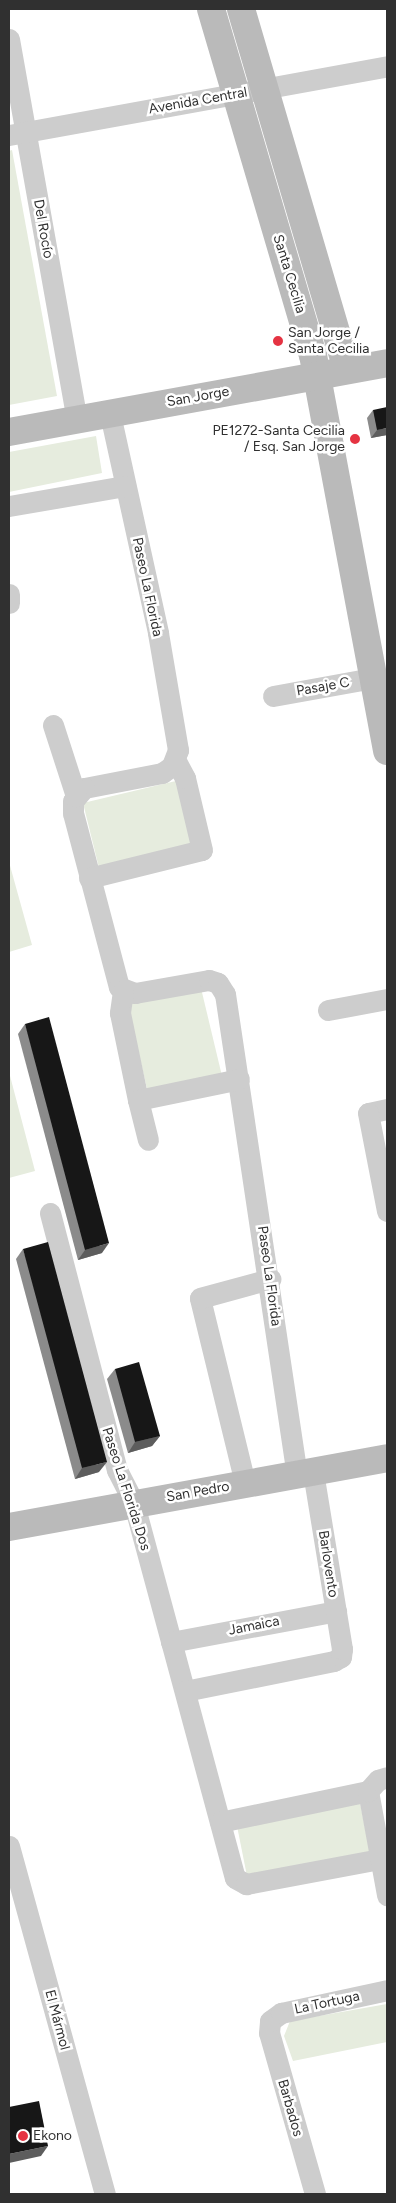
<!DOCTYPE html>
<html>
<head>
<meta charset="utf-8">
<style>
	body { margin:0 }
	#map { position:relative; width:396px; height:2203px; overflow:hidden; background:#fff; font-family:Figtree,sans-serif }
	div>[style] { position:absolute }
	.green>* { inset:0; background:#e6ecde }
	.street>* { height:21px; margin:-10.5px; padding:0 10.5px; transform-origin:10.5px; border-radius:10.5px; background:#cdcdcd }
	.secondary>* { height:28px; margin:-14px; padding:0 14px; transform-origin:14px; border-radius:14px; background:#bababa }
	.wall>* { inset:0; background:#8b8b8b }
	.shaded-wall>* { inset:0; background:#5d5d5d }
	.building>* { inset:0; background:#171717 }
	.dots>* { width:14px; height:14px; translate:-50% -50%; box-sizing:border-box; border:2px solid #fff; border-radius:50% }
	span { translate:-50% -50%; white-space:nowrap; text-align:center; line-height:1.15; -webkit-text-stroke:5px #fff; paint-order:stroke }
	.street-label { font-size:14px; color:#303030 }
	.poi-label { font-size:14px; color:#303030 }
	.left { translate:0 -50%; text-align:left }
	.right { translate:-100% -50%; text-align:right }
	.frame { position:absolute; inset:0; border:10px solid #303030; pointer-events:none }
</style>
</head>
<body>
<div id="map">
	<div class="green">
		<i style="clip-path:polygon(12px 150px,57px 396px,9px 405px,9px 151px)"></i>
		<i style="clip-path:polygon(96px 436px,102px 473px,9px 492px,9px 452px)"></i>
		<i style="clip-path:polygon(180px 780px,199px 857px,102px 880px,83px 803px)"></i>
		<i style="clip-path:polygon(9px 862px,32px 945px,9px 952px)"></i>
		<i style="clip-path:polygon(200px 984px,222px 1076px,148px 1093px,127px 1002px)"></i>
		<i style="clip-path:polygon(9px 1072px,35px 1171px,9px 1178px)"></i>
		<i style="clip-path:polygon(360px 1803px,370px 1853px,247px 1876px,237px 1826px)"></i>
		<i style="clip-path:polygon(387px 2004px,387px 2042px,293px 2061px,284px 2036px,290px 2021px)"></i>
	</div>
	<div class="street">
		<i style="left:9px;top:39px;width:387px;rotate:79.9deg"></i>
		<i style="left:9px;top:135px;width:384px;rotate:-10.3deg"></i>
		<i style="left:110px;top:414px;width:224px;rotate:77.6deg"></i>
		<i style="left:158px;top:633px;width:119px;rotate:80.3deg"></i>
		<i style="left:178px;top:750px;width:17px;rotate:111deg"></i>
		<i style="left:172px;top:766px;width:12px;rotate:145deg"></i>
		<i style="left:162px;top:773px;width:79px;rotate:169.1deg"></i>
		<i style="left:84px;top:788px;width:17px;rotate:130deg"></i>
		<i style="left:73px;top:801px;width:12px;rotate:90deg"></i>
		<i style="left:73px;top:813px;width:180px;rotate:75.2deg"></i>
		<i style="left:119px;top:987px;width:17px;rotate:21deg"></i>
		<i style="left:135px;top:993px;width:75px;rotate:-10deg"></i>
		<i style="left:209px;top:980px;width:9px;rotate:18deg"></i>
		<i style="left:218px;top:983px;width:13px;rotate:58deg"></i>
		<i style="left:225px;top:994px;width:485px;rotate:81.5deg"></i>
		<i style="left:9px;top:506px;width:118px;rotate:-9.8deg"></i>
		<i style="left:9px;top:594px;width:9px;rotate:90deg"></i>
		<i style="left:273px;top:696px;width:102px;rotate:-10.2deg"></i>
		<i style="left:53px;top:725px;width:75px;rotate:72.1deg"></i>
		<i style="left:89px;top:878px;width:116px;rotate:-13.9deg"></i>
		<i style="left:202px;top:850px;width:74px;rotate:-103.3deg"></i>
		<i style="left:185px;top:778px;width:19px;rotate:-118deg"></i>
		<i style="left:123px;top:991px;width:22px;rotate:98deg"></i>
		<i style="left:120px;top:1013px;width:89px;rotate:78.3deg"></i>
		<i style="left:138px;top:1100px;width:103px;rotate:-11.7deg"></i>
		<i style="left:328px;top:1010px;width:60px;rotate:-10.6deg"></i>
		<i style="left:138px;top:1100px;width:41px;rotate:76deg"></i>
		<i style="left:387px;top:1109px;width:19px;rotate:168deg"></i>
		<i style="left:368px;top:1113px;width:100px;rotate:79deg"></i>
		<i style="left:50px;top:1213px;width:266px;rotate:75.4deg"></i>
		<i style="left:117px;top:1470px;width:38px;rotate:63deg"></i>
		<i style="left:134px;top:1504px;width:387px;rotate:74.9deg"></i>
		<i style="left:235px;top:1878px;width:13px;rotate:29deg"></i>
		<i style="left:246px;top:1884px;width:136px;rotate:-10.6deg"></i>
		<i style="left:245px;top:1483px;width:190px;rotate:-103.7deg"></i>
		<i style="left:200px;top:1298px;width:73px;rotate:-15.2deg"></i>
		<i style="left:171px;top:1642px;width:168px;rotate:-10.6deg"></i>
		<i style="left:185px;top:1691px;width:152px;rotate:-11.4deg"></i>
		<i style="left:334px;top:1661px;width:8px;rotate:-30deg"></i>
		<i style="left:341px;top:1657px;width:8px;rotate:-83deg"></i>
		<i style="left:342px;top:1649px;width:180px;rotate:-99.3deg"></i>
		<i style="left:368px;top:1791px;width:106px;rotate:79.6deg"></i>
		<i style="left:220px;top:1822px;width:151px;rotate:-11.8deg"></i>
		<i style="left:368px;top:1791px;width:15px;rotate:-48deg"></i>
		<i style="left:378px;top:1780px;width:9px;rotate:-18deg"></i>
		<i style="left:9px;top:1846px;width:361px;rotate:74.6deg"></i>
		<i style="left:315px;top:2194px;width:167px;rotate:-105.9deg"></i>
		<i style="left:269px;top:2033px;width:12px;rotate:-85deg"></i>
		<i style="left:270px;top:2021px;width:14px;rotate:-36deg"></i>
		<i style="left:281px;top:2013px;width:108px;rotate:-12.2deg"></i>
	</div>
	<div class="secondary">
		<i style="left:211px;top:9px;width:361px;rotate:73.6deg"></i>
		<i style="left:313px;top:355px;width:403px;rotate:79.4deg"></i>
		<i style="left:241px;top:9px;width:376px;rotate:73.6deg"></i>
		<i style="left:9px;top:432px;width:384px;rotate:-10.3deg"></i>
		<i style="left:9px;top:1527px;width:384px;rotate:-10.3deg"></i>
	</div>
	<div class="wall">
		<i style="clip-path:polygon(373px 410px,387px 435px,371px 438px,367px 418px)"></i>
		<i style="clip-path:polygon(25px 1024px,102px 1253px,78px 1260px,18px 1034px)"></i>
		<i style="clip-path:polygon(23px 1249px,99px 1472px,75px 1479px,16px 1259px)"></i>
		<i style="clip-path:polygon(115px 1369px,160px 1436px,152px 1446px,128px 1453px,107px 1379px)"></i>
	</div>
	<div class="shaded-wall">
		<i style="clip-path:polygon(387px 428px,387px 435px,371px 438px,377px 430px)"></i>
		<i style="clip-path:polygon(109px 1243px,102px 1253px,78px 1260px,85px 1250px)"></i>
		<i style="clip-path:polygon(160px 1436px,152px 1446px,128px 1453px,135px 1442px)"></i>
		<i style="clip-path:polygon(107px 1462px,99px 1472px,75px 1479px,82px 1468px)"></i>
		<i style="clip-path:polygon(48px 2146px,41px 2156px,9px 2163px,9px 2154px)"></i>
	</div>
	<div class="building">
		<i style="clip-path:polygon(387px 407px,387px 428px,377px 430px,373px 410px)"></i>
		<i style="clip-path:polygon(49px 1017px,109px 1243px,85px 1250px,25px 1024px)"></i>
		<i style="clip-path:polygon(48px 1242px,107px 1462px,82px 1468px,23px 1249px)"></i>
		<i style="clip-path:polygon(139px 1362px,160px 1436px,135px 1442px,115px 1369px)"></i>
		<i style="clip-path:polygon(39px 2101px,48px 2146px,9px 2154px,9px 2107px)"></i>
	</div>
	<div class="dots">
		<i style="left:278px;top:341px;background:#e53342"></i>
		<i style="left:355px;top:439px;background:#e53342"></i>
		<i style="left:23px;top:2136px;background:#e53342"></i>
	</div>
	<div class="street-label">
		<span style="left:198px;top:101px;rotate:-10deg">Avenida Central</span>
		<span style="left:43px;top:229px;rotate:80deg">Del Rocío</span>
		<span style="left:289px;top:274px;rotate:73deg">Santa Cecilia</span>
		<span style="left:198px;top:397px;rotate:-10deg">San Jorge</span>
		<span style="left:147px;top:587px;rotate:78deg">Paseo La Florida</span>
		<span style="left:323px;top:687px;rotate:-10deg">Pasaje C</span>
		<span style="left:269px;top:1276px;rotate:82deg">Paseo La Florida</span>
		<span style="left:126px;top:1489px;rotate:72deg">Paseo La Florida Dos</span>
		<span style="left:198px;top:1492px;rotate:-10deg">San Pedro</span>
		<span style="left:328px;top:1564px;rotate:81deg">Barlovento</span>
		<span style="left:254px;top:1626px;rotate:-11deg">Jamaica</span>
		<span style="left:327px;top:2003px;rotate:-12deg">La Tortuga</span>
		<span style="left:57px;top:2020px;rotate:75deg">El Mármol</span>
		<span style="left:290px;top:2108px;rotate:74deg">Barbados</span>
	</div>
	<div class="poi-label">
		<span class="left" style="left:288px;top:341px">San Jorge /<br>Santa Cecilia</span>
		<span class="right" style="left:345px;top:439px">PE1272-Santa Cecilia<br>/ Esq. San Jorge</span>
		<span class="left" style="left:33px;top:2136px">Ekono</span>
	</div>
	<div class="frame"></div>
</div>
</body>
</html>
